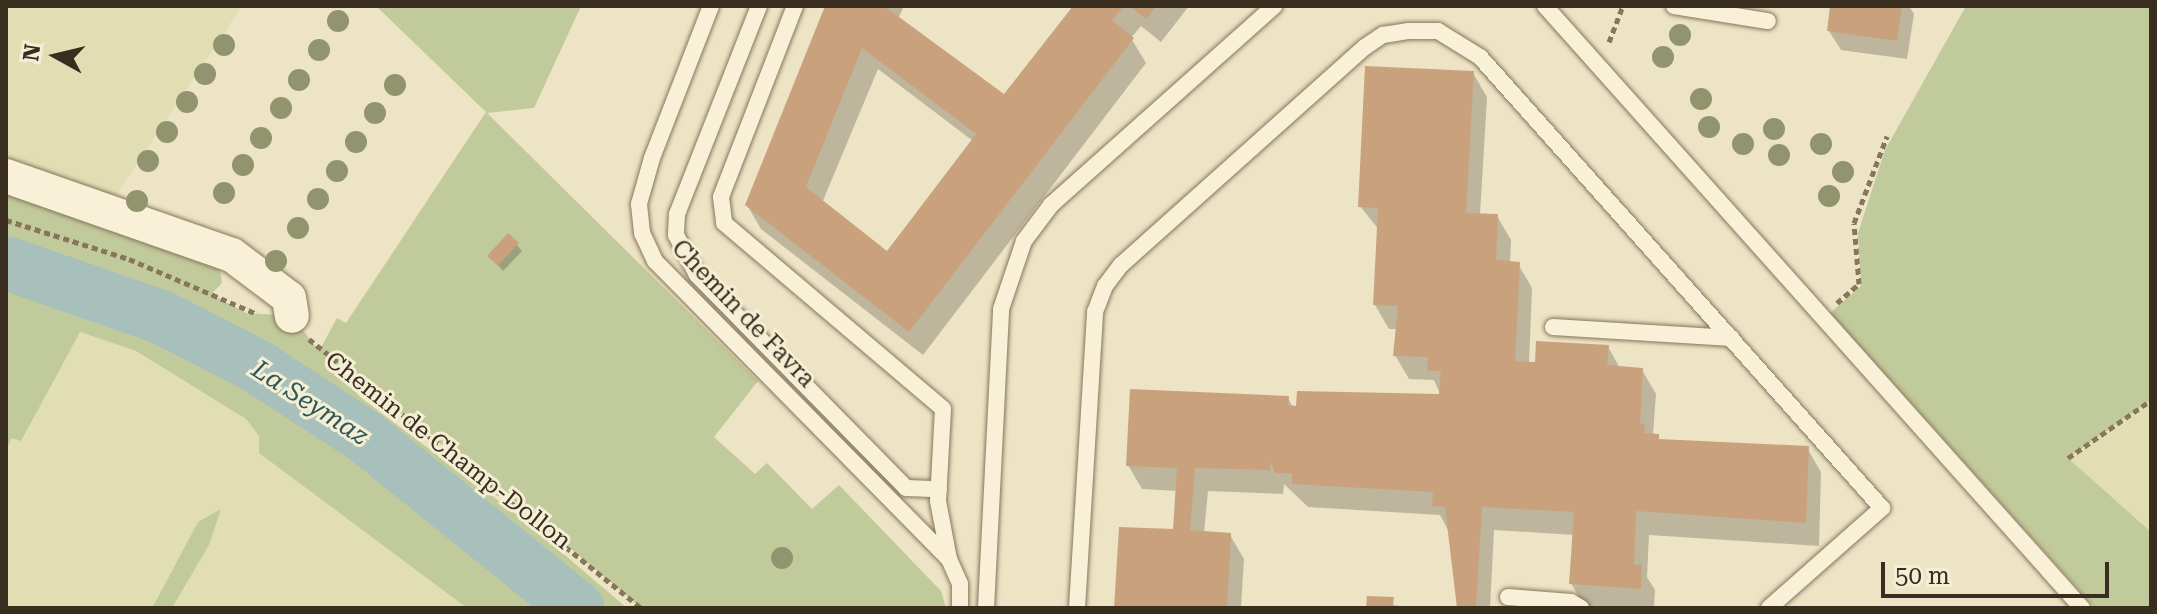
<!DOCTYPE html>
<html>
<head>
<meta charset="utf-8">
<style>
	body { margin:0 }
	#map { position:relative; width:2157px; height:614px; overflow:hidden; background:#ede4c5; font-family:"Roboto Serif",serif }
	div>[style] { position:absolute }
	.farmland>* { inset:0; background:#e2deb3 }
	.green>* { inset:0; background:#c1ca9a }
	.shadow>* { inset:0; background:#0003 }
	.river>* { height:54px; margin:-27px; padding:0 27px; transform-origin:27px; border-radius:27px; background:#a7c0bb }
	.building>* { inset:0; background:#c9a27d }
	.path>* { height:5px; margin-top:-2.5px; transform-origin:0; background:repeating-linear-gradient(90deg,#87765c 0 6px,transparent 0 10px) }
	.roads { filter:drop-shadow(0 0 2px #87765c) drop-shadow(0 0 2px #87765c) }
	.service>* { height:16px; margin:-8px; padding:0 8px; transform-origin:8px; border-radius:8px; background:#f8f1d8 }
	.minor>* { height:34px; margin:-17px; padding:0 17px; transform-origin:17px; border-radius:17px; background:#f8f1d8 }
	.trees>* { width:22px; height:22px; margin:-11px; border-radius:50%; background:#91946e }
	span { translate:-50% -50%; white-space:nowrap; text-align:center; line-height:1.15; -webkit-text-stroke:6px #f4eed5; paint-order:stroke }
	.street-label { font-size:24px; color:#382d1f }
	.water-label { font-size:26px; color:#2f5757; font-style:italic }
	.frame { position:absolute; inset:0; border:8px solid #382d1f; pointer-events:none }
	.north { position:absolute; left:16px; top:16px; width:80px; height:80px; -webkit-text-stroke:6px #f4eed5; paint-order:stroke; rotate:278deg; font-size:22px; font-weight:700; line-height:32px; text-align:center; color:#382d1f }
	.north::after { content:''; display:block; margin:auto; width:28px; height:36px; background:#382d1f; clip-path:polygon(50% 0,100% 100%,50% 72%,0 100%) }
	.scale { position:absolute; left:1881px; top:562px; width:228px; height:36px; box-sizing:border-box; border:4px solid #382d1f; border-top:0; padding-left:10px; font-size:24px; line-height:28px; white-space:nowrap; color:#382d1f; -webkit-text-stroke:6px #f4eed5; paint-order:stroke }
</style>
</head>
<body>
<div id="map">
	<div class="farmland">
		<i style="clip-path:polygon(6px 6px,242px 6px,113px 200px,6px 176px)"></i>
		<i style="clip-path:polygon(79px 332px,136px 351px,247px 419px,260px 436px,259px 453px,467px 608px,172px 608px,209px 545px,176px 562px,152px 608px,6px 608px,6px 450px,12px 438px,21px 440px)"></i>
		<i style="clip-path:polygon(2151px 400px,2151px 532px,2068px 458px)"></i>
	</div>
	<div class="green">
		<i style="clip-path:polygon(376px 6px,581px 6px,534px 108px,487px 113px,758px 381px,714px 437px,755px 474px,767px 463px,812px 509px,839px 485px,941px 591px,946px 608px,641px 608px,500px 489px,324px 355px,360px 397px,520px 517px,627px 608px,467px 608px,259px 453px,259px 436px,246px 419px,136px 351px,80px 332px,21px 441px,12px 438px,6px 450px,6px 176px,217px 250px,222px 283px,211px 294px,246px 313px,292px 316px,319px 351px,337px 318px,346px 323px,486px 112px)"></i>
		<i style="clip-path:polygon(1966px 6px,2151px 6px,2151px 400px,2068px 458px,2151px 532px,2151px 608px,2095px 608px,1830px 313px,1861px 286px,1858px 233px,1885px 150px)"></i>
		<i style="clip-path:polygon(221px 509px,209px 545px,172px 608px,152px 608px,198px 522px)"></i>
	</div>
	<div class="shadow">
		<i style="clip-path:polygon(evenodd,827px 6px,904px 6px,898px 19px,1005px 100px,1076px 6px,1189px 6px,1161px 42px,1141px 26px,1131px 38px,1146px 63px,923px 355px,761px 229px,747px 205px,827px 6px,878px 69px,973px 141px,887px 254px,822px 203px,878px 69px)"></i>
		<i style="clip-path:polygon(1831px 6px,1909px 6px,1914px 14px,1907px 59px,1841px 50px,1829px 31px)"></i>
		<i style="clip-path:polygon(1473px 73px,1487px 97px,1480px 215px,1497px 216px,1511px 240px,1510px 263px,1518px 264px,1532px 288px,1529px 364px,1608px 347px,1620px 368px,1642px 370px,1656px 394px,1653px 435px,1661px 441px,1807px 448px,1821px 472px,1819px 546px,1649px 535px,1647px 577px,1655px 590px,1654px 608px,1585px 608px,1571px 583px,1575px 535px,1494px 530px,1490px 608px,1459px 608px,1448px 530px,1440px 515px,1308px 507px,1284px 484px,1283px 494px,1208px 491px,1204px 533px,1230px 535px,1244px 559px,1241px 608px,1116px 608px,1175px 531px,1178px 491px,1142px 489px,1128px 465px,1288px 398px,1293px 408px,1441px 396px,1434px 380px,1409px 379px,1395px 355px,1398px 329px,1389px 329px,1375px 305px,1379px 230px,1360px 206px)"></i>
		<i style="clip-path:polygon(509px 236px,522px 251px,503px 271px,490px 256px)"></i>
	</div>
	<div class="river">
		<i style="left:6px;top:263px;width:164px;rotate:19.2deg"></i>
		<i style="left:161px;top:317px;width:103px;rotate:27.1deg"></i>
		<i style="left:253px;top:364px;width:132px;rotate:33deg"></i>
		<i style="left:364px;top:436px;width:274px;rotate:38.9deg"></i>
	</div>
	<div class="building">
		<i style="clip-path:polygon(evenodd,825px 6px,884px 6px,1004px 94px,1073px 6px,1124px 6px,1112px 20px,1134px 38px,909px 332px,745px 205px,825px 6px,862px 48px,976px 134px,887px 251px,806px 187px,862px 48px)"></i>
		<i style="clip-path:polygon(1130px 6px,1157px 6px,1146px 19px)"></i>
		<i style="clip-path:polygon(1830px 6px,1902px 6px,1897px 41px,1827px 31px)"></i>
		<i style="clip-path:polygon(1365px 66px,1474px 71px,1466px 213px,1498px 214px,1496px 260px,1520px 262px,1515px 361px,1535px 362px,1536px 341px,1609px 345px,1607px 365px,1643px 368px,1640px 423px,1645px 424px,1644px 433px,1659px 434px,1659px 439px,1809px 446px,1806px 523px,1636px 511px,1634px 565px,1642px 564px,1641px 589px,1569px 584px,1574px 512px,1482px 507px,1476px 608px,1457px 608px,1445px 507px,1432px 506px,1433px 492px,1292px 484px,1292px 473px,1275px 473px,1271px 462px,1270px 470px,1195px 468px,1190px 530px,1231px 533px,1227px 608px,1114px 608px,1119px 527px,1173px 529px,1177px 468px,1126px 466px,1130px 389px,1289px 396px,1288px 405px,1296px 406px,1297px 391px,1439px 394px,1441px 371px,1427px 371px,1428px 357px,1393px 356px,1398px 306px,1373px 305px,1378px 208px,1358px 207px)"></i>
		<i style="clip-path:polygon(508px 233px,519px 243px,498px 266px,487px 256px)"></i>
		<i style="clip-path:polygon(1367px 596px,1394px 597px,1393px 605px,1412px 608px,1366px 608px)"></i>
	</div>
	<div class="path">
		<i style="left:1609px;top:42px;width:39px;rotate:-69deg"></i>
		<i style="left:6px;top:220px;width:129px;rotate:17.6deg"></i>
		<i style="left:129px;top:259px;width:137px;rotate:23.2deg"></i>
		<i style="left:1837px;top:303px;width:29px;rotate:-41deg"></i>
		<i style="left:1859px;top:284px;width:61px;rotate:-94.7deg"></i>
		<i style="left:1854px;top:223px;width:93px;rotate:-69.2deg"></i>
		<i style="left:309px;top:339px;width:427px;rotate:39deg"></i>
		<i style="left:2068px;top:458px;width:101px;rotate:-34.9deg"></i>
	</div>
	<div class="roads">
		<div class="service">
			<i style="left:711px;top:6px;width:163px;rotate:111.2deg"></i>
			<i style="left:652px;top:158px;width:48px;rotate:105.8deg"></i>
			<i style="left:639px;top:204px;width:29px;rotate:84deg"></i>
			<i style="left:642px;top:233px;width:31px;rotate:65deg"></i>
			<i style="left:655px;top:261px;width:419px;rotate:45.4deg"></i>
			<i style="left:949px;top:559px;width:27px;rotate:66deg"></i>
			<i style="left:960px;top:584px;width:24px;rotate:90deg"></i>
			<i style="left:759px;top:6px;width:224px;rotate:111.5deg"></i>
			<i style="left:677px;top:214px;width:21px;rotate:93deg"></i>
			<i style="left:676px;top:235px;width:45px;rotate:62.3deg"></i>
			<i style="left:697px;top:275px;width:298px;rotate:45.5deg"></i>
			<i style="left:906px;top:488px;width:33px;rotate:2deg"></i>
			<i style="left:795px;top:6px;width:205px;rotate:111.2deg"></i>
			<i style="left:721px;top:197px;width:26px;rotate:83deg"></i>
			<i style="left:724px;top:223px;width:287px;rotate:40.3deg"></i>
			<i style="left:943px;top:409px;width:92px;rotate:93.1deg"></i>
			<i style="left:938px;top:501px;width:59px;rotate:79.3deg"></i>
			<i style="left:1545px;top:6px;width:807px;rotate:48.27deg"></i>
			<i style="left:1674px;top:6px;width:95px;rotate:9.1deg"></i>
			<i style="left:1553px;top:327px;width:179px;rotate:3.5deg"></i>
			<i style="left:1508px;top:597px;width:63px;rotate:4.5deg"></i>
			<i style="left:1571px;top:602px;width:12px;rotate:31deg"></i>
			<i style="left:986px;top:608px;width:299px;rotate:-87.1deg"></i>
			<i style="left:1001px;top:309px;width:72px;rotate:-71.3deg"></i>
			<i style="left:1024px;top:241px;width:45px;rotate:-53.1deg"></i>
			<i style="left:1051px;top:205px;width:299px;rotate:-41.7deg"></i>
			<i style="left:1077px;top:608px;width:297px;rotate:-86.5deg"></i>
			<i style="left:1095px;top:312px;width:28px;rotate:-69deg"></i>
			<i style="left:1105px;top:286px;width:26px;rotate:-53deg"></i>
			<i style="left:1121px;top:265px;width:327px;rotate:-41.8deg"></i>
			<i style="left:1365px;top:47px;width:22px;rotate:-34deg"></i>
			<i style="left:1383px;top:35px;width:25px;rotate:-9deg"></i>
			<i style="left:1408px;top:31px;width:30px"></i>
			<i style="left:1438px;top:31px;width:49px;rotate:31.8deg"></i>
			<i style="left:1480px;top:57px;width:604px;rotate:48.29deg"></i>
			<i style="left:1882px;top:508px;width:151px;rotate:138.5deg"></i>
		</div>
		<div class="minor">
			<i style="left:6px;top:176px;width:239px;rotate:19.3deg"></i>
			<i style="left:232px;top:255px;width:71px;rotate:37deg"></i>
			<i style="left:289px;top:298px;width:18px;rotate:81deg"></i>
		</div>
	</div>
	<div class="trees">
		<i style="left:338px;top:21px"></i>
		<i style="left:1680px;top:35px"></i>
		<i style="left:224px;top:45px"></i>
		<i style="left:319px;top:50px"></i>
		<i style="left:1663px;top:57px"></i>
		<i style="left:205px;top:74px"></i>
		<i style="left:299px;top:80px"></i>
		<i style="left:395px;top:85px"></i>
		<i style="left:1701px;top:99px"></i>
		<i style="left:187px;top:102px"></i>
		<i style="left:281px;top:108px"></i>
		<i style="left:375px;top:113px"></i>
		<i style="left:1709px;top:127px"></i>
		<i style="left:1774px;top:129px"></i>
		<i style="left:167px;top:132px"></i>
		<i style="left:261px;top:138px"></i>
		<i style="left:356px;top:142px"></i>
		<i style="left:1743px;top:144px"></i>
		<i style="left:1821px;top:144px"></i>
		<i style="left:1779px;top:155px"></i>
		<i style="left:148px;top:161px"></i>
		<i style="left:243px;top:165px"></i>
		<i style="left:337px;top:171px"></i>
		<i style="left:1843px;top:172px"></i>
		<i style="left:224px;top:193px"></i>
		<i style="left:1829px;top:196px"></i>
		<i style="left:318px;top:199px"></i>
		<i style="left:137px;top:201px"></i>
		<i style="left:298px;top:228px"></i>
		<i style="left:276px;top:261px"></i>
		<i style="left:782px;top:558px"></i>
	</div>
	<div class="street-label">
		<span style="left:743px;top:314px;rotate:46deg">Chemin de Favra</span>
		<span style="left:448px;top:451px;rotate:38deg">Chemin de Champ-Dollon</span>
	</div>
	<div class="water-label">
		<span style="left:310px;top:403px;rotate:33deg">La Seymaz</span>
	</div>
	<div class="frame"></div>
	<div class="north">N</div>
	<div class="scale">50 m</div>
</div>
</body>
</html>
